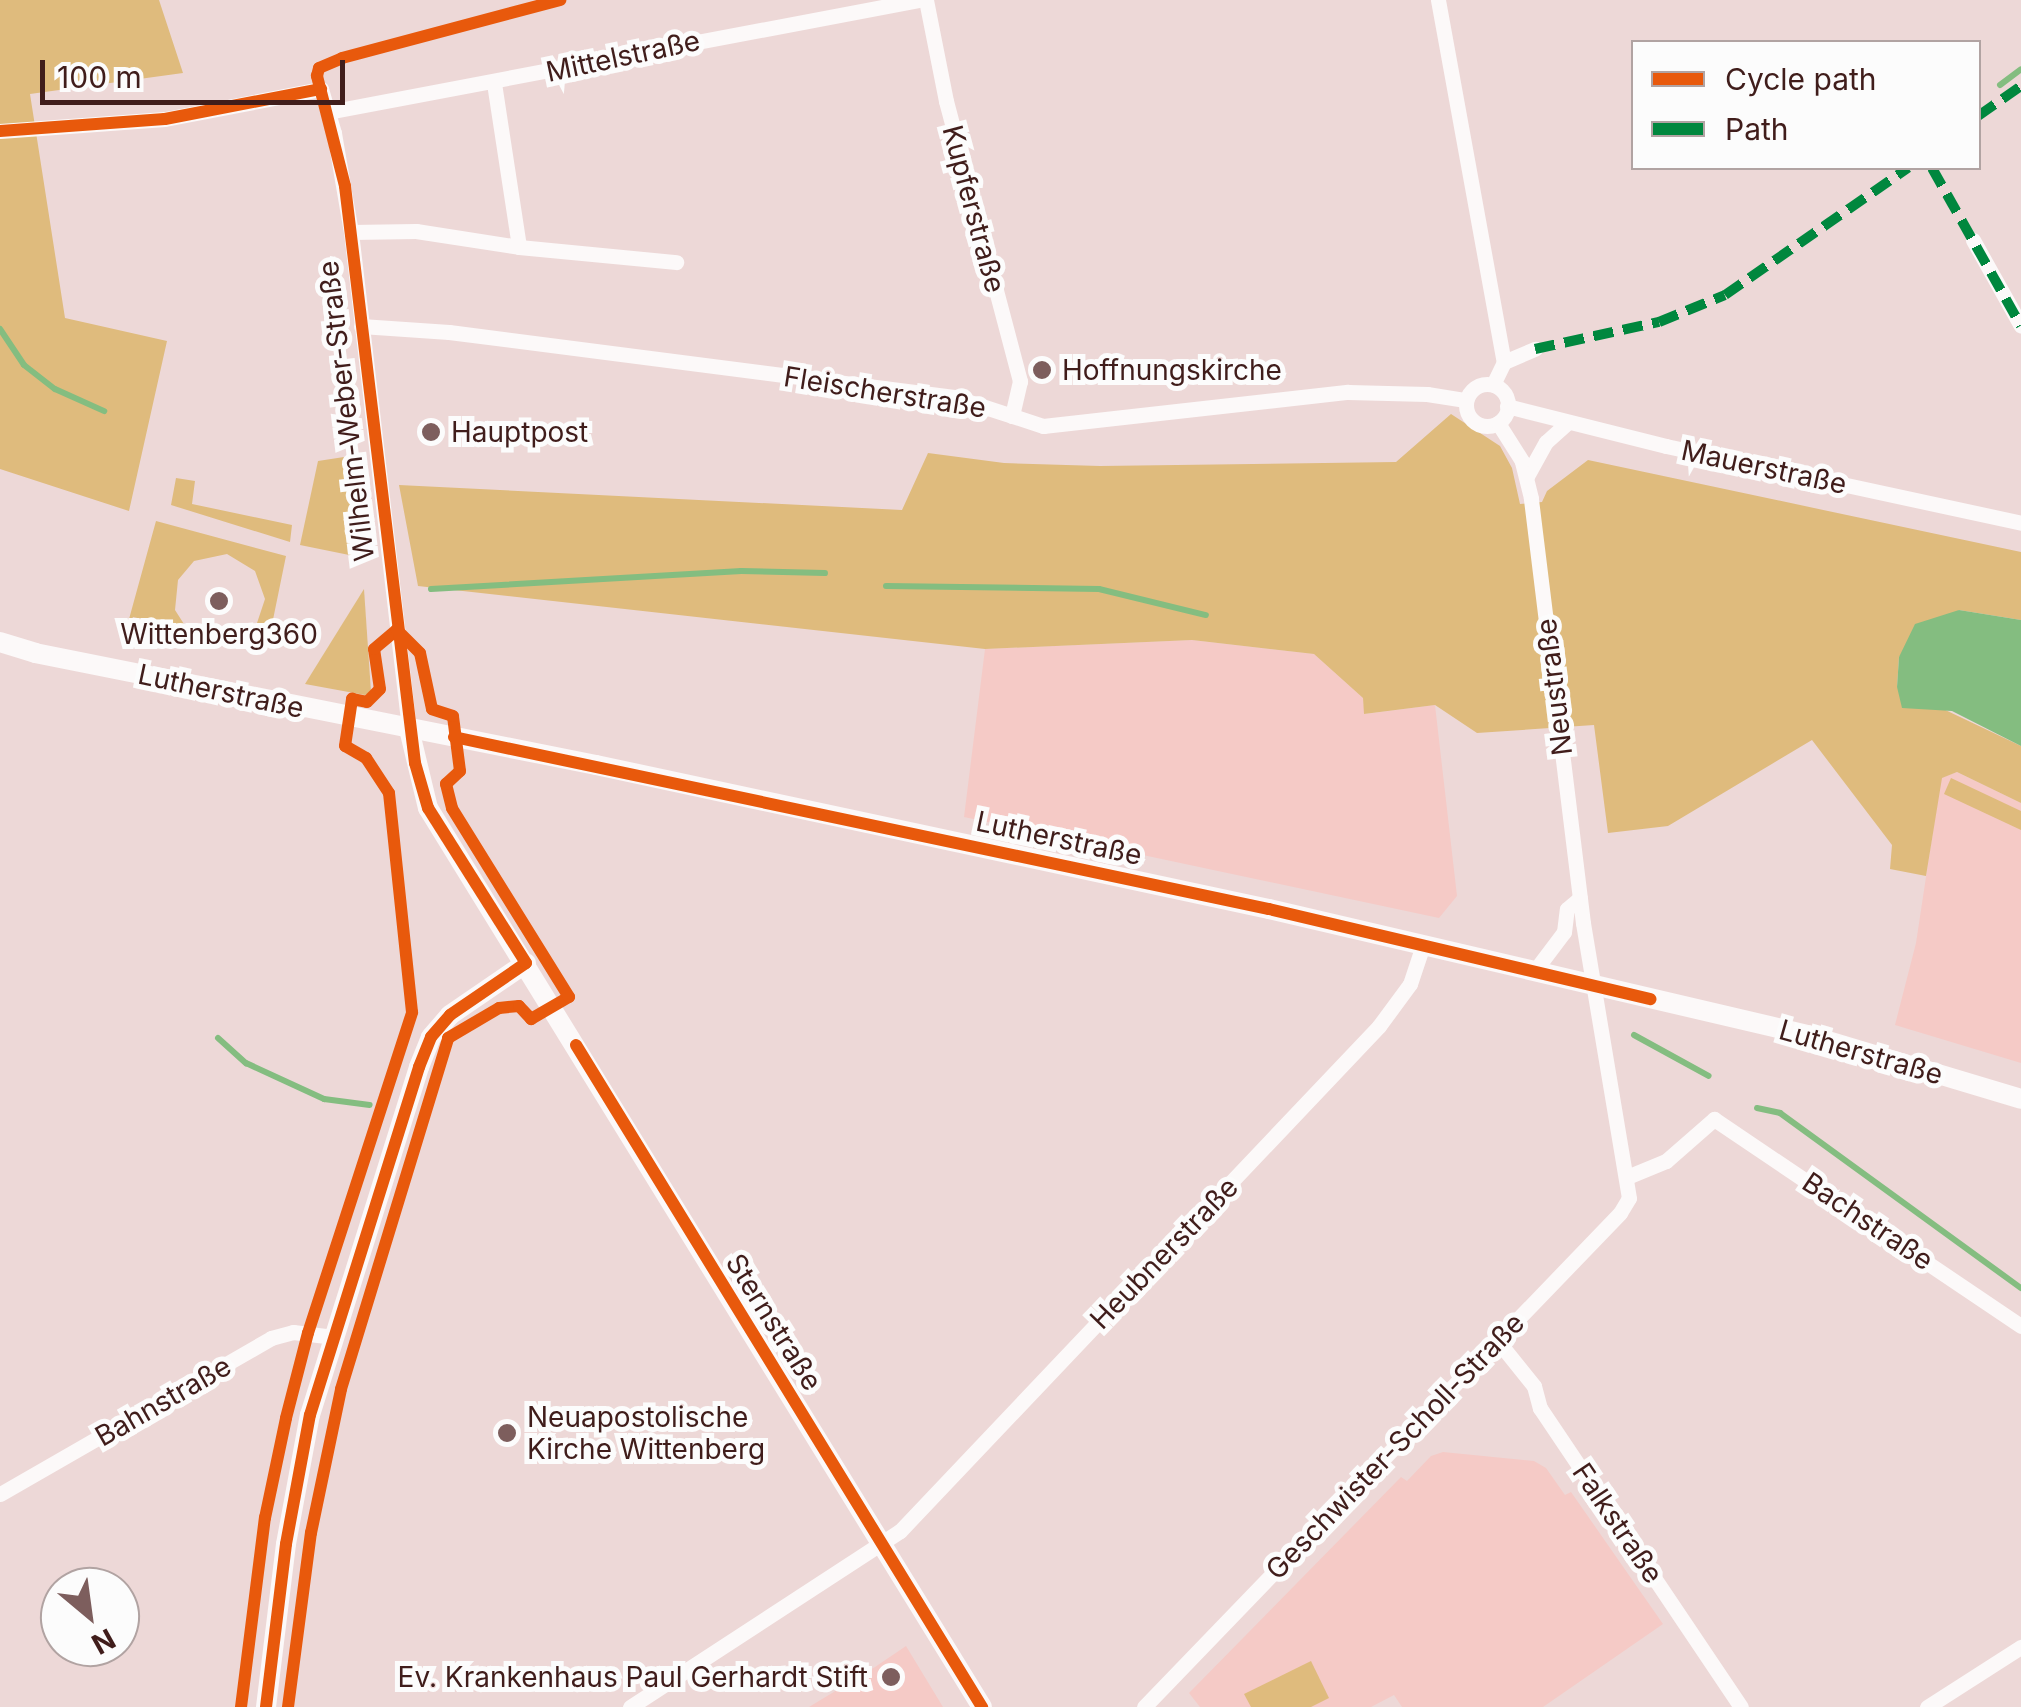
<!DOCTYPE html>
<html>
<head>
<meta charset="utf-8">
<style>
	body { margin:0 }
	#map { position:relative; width:2021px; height:1707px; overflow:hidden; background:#edd8d7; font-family:Inter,sans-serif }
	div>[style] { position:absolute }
	.built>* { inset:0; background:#f5cac6 }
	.green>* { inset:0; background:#dfbb7d }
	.water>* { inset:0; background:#84bd80 }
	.stream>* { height:6px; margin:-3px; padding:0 3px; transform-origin:3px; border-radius:3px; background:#84bd80 }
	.minor>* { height:15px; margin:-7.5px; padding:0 7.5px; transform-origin:7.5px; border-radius:7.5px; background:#fcf9f9 }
	.minor>.ring { margin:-7.5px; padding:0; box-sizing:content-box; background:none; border:15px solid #fcf9f9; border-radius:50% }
	.tertiary>* { height:20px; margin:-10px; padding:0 10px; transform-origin:10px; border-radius:10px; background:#fcf9f9 }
	.quiet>* { height:10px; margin-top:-5px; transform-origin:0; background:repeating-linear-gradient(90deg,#00873e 0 20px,transparent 0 30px) }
	.cycleway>* { height:12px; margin:-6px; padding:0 6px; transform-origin:6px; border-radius:6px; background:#e8590c }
	.dots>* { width:28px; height:28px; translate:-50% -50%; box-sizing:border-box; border:5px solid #fcfcfc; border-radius:50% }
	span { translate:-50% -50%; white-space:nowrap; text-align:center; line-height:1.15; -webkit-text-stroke:10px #fcfcfc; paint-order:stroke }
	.street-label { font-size:28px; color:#401d1b }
	.poi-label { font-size:28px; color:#401d1b }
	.left { translate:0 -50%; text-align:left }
	.right { translate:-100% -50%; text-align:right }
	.legend { position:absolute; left:1631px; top:40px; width:350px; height:130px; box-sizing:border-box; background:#fcfcfc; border:2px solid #b1a3a2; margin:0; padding:12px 18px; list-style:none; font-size:30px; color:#401d1b }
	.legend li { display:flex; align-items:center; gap:20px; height:50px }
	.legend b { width:50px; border:2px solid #b1a3a2 }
	.north { position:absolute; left:40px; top:1567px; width:100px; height:100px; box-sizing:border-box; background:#fcfcfc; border:2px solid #b1a3a2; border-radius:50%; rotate:151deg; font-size:28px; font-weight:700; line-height:40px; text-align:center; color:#401d1b }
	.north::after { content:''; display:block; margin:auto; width:35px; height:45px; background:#7d5e5d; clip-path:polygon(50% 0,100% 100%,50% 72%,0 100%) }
	.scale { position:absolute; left:40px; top:60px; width:305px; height:45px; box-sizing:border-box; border:5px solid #401d1b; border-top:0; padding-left:12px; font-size:30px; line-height:35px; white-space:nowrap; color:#401d1b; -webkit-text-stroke:8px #fcfcfc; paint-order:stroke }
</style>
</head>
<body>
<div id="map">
	<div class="built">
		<i style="clip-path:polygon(1192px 640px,1314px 654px,1363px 698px,1365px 714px,1435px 705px,1457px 896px,1439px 918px,964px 817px,985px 649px)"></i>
		<i style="clip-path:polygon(1957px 772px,2021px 803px,2021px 1063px,1895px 1025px,1916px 943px,1941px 778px)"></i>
		<i style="clip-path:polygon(1443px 1452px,1534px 1461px,1546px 1468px,1565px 1495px,1571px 1492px,1663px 1624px,1543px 1707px,1402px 1707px,1394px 1695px,1371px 1707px,1200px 1707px,1189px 1693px,1401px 1477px,1407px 1481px,1431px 1456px)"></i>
		<i style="clip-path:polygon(906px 1646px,943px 1707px,809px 1707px,875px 1667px)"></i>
	</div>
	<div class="green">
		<i style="clip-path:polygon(0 0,159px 0,183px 73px,30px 94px,65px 318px,167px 341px,129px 511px,0 469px)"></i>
		<i style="clip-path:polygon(1451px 414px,1500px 446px,1512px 468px,1520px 504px,1542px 502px,1547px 491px,1588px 460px,2021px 552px,2021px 620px,1959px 610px,1899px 657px,1897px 687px,2021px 746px,2021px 803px,1957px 772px,1942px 778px,1926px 876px,1890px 869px,1892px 845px,1812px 740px,1668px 826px,1608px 833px,1594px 725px,1477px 733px,1435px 705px,1364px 714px,1363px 698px,1314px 654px,1192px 640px,985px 649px,418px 586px,399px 485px,902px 510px,928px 453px,1004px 463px,1100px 466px,1396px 462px)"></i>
		<i style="clip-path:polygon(344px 457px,359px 557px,300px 545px,318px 461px)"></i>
		<i style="clip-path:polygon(176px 478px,195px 481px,192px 504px,292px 525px,290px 542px,171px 505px)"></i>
		<i style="clip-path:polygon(156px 521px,286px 556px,267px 649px,232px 643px,256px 626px,265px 599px,255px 571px,227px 554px,194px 561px,178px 580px,175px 610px,191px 635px,155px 628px,155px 622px,133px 617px,126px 630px)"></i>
		<i style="clip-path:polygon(364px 589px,371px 692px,365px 695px,305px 684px)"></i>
		<i style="clip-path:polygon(1951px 778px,2021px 811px,2021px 830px,1944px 794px)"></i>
		<i style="clip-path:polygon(1311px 1661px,1329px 1698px,1311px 1707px,1251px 1707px,1244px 1694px)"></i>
	</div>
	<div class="water">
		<i style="clip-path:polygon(1959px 610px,2021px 620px,2021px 746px,1952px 711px,1902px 708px,1897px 687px,1899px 657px,1915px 624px)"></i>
	</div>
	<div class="stream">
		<i style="left:2000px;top:85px;width:26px;rotate:-37deg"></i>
		<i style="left:0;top:329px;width:43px;rotate:56.3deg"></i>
		<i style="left:24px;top:365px;width:39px;rotate:38deg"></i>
		<i style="left:55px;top:389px;width:54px;rotate:24.2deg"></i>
		<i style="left:886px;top:586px;width:213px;rotate:0.8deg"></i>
		<i style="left:1099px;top:589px;width:110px;rotate:13.7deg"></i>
		<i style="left:431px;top:589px;width:311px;rotate:-3.3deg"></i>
		<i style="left:741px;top:571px;width:84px;rotate:1.4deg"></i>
		<i style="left:1634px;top:1035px;width:85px;rotate:28.7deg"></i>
		<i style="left:218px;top:1038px;width:38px;rotate:42deg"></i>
		<i style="left:246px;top:1063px;width:86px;rotate:24.8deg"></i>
		<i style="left:324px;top:1099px;width:46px;rotate:7.4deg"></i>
		<i style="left:1757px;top:1108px;width:24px;rotate:12deg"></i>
		<i style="left:1780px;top:1113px;width:298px;rotate:36deg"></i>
	</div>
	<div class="minor">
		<i style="left:926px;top:0;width:103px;rotate:78.8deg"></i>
		<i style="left:946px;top:101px;width:290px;rotate:75.2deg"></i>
		<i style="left:1020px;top:381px;width:36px;rotate:103deg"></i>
		<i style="left:1438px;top:0;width:368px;rotate:79.7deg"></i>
		<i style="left:1504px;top:362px;width:25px;rotate:116deg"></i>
		<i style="left:494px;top:83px;width:166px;rotate:81.3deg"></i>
		<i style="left:328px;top:112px;width:602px;rotate:-10.73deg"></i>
		<i style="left:0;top:131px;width:165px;rotate:-4.2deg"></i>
		<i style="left:165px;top:119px;width:159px;rotate:-10.9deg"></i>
		<i style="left:321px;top:89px;width:46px;rotate:73.5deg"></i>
		<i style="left:334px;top:133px;width:100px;rotate:80.3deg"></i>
		<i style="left:351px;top:232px;width:500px;rotate:83.34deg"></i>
		<i style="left:351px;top:232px;width:65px;rotate:-0.9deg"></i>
		<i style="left:416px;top:231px;width:104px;rotate:8.8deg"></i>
		<i style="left:519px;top:247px;width:158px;rotate:5.5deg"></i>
		<i style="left:1973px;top:240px;width:98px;rotate:60.8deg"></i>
		<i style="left:361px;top:326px;width:88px;rotate:3.9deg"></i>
		<i style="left:449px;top:332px;width:509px;rotate:7.33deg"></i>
		<i style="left:954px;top:397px;width:94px;rotate:18deg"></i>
		<i style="left:1043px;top:426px;width:307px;rotate:-6.4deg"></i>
		<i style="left:1348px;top:392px;width:79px;rotate:1.5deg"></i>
		<i style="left:1427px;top:394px;width:39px;rotate:9deg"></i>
		<i style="left:1504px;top:362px;width:34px;rotate:-23deg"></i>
		<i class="ring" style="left:1466px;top:384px;width:27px;height:27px"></i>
		<i style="left:1507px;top:406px;width:164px;rotate:14.1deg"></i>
		<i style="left:1666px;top:446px;width:363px;rotate:12.2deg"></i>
		<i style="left:1527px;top:476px;width:39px;rotate:-61deg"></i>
		<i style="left:1546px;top:442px;width:30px;rotate:-42deg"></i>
		<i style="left:1536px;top:969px;width:46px;rotate:-52.9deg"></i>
		<i style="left:1564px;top:932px;width:23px;rotate:-83deg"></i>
		<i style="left:1567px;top:909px;width:17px;rotate:-40deg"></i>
		<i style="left:1627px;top:1177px;width:42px;rotate:-22.3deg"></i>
		<i style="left:1666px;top:1161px;width:64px;rotate:-41.2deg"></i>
		<i style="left:1714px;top:1119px;width:370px;rotate:34deg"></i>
		<i style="left:1497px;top:1340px;width:59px;rotate:51.2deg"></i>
		<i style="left:1534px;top:1386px;width:23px;rotate:75deg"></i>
		<i style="left:1540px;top:1408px;width:360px;rotate:56.1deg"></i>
		<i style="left:0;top:1494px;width:313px;rotate:-29.9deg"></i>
		<i style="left:271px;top:1338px;width:23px;rotate:-15deg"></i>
		<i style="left:293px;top:1332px;width:39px;rotate:7deg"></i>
		<i style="left:630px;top:1707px;width:322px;rotate:-33.1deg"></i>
		<i style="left:900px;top:1531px;width:696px;rotate:-46.51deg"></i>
		<i style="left:1379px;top:1026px;width:52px;rotate:-53.6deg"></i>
		<i style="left:1410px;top:984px;width:41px;rotate:-71.6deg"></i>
		<i style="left:1144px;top:1707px;width:686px;rotate:-46.06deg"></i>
		<i style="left:1620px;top:1213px;width:17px;rotate:-59deg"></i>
		<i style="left:1629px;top:1198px;width:279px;rotate:-99.5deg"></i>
		<i style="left:1583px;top:923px;width:428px;rotate:-97deg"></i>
		<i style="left:1531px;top:498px;width:38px;rotate:-104deg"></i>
		<i style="left:1522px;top:461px;width:45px;rotate:-122.3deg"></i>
		<i style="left:1927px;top:1707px;width:112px;rotate:-32.6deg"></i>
	</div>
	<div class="tertiary">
		<i style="left:0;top:642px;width:37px;rotate:17deg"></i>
		<i style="left:35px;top:653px;width:572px;rotate:11.29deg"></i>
		<i style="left:596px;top:765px;width:688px;rotate:12.08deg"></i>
		<i style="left:1269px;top:909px;width:554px;rotate:13.16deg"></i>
		<i style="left:1808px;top:1035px;width:222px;rotate:16.7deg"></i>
		<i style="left:409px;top:729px;width:81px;rotate:76.5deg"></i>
		<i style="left:428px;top:808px;width:1056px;rotate:58.36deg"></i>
		<i style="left:266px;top:1707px;width:164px;rotate:-83deg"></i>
		<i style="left:286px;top:1544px;width:131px;rotate:-79.5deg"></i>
		<i style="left:310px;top:1415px;width:365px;rotate:-72.6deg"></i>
		<i style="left:419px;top:1067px;width:32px;rotate:-68deg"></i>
		<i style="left:431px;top:1037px;width:29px;rotate:-49deg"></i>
		<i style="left:450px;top:1015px;width:92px;rotate:-34.4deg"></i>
	</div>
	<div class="quiet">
		<i style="left:1978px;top:116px;width:52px;rotate:-34.9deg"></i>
		<i style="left:1932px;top:168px;width:181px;rotate:60.6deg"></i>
		<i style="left:1535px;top:349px;width:127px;rotate:-12.3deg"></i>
		<i style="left:1659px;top:322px;width:71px;rotate:-22.2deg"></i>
		<i style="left:1725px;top:295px;width:223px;rotate:-34.8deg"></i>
	</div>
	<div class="cycleway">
		<i style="left:0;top:131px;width:165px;rotate:-4.2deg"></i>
		<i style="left:165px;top:119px;width:159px;rotate:-10.9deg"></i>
		<i style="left:454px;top:737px;width:833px;rotate:11.92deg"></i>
		<i style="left:1269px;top:909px;width:392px;rotate:13.3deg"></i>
		<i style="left:576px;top:1045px;width:777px;rotate:58.48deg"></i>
		<i style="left:241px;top:1707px;width:191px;rotate:-82.8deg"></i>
		<i style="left:265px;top:1518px;width:102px;rotate:-78.1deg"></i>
		<i style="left:286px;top:1418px;width:88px;rotate:-75.5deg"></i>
		<i style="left:308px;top:1333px;width:337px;rotate:-72deg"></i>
		<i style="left:412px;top:1012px;width:220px;rotate:-96deg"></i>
		<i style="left:389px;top:793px;width:42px;rotate:-123.3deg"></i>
		<i style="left:366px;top:758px;width:24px;rotate:-150deg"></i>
		<i style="left:345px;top:746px;width:48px;rotate:-81.5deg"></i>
		<i style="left:352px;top:699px;width:15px;rotate:11deg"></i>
		<i style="left:367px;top:702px;width:18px;rotate:-45deg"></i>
		<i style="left:380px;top:689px;width:40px;rotate:-98.5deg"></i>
		<i style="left:374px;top:649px;width:30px;rotate:-40deg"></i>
		<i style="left:266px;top:1707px;width:164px;rotate:-83deg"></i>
		<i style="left:286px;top:1544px;width:131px;rotate:-79.5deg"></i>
		<i style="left:310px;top:1415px;width:365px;rotate:-72.6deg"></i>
		<i style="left:419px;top:1067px;width:32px;rotate:-68deg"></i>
		<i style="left:431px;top:1037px;width:29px;rotate:-49deg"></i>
		<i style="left:450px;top:1015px;width:92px;rotate:-34.4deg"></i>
		<i style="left:526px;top:963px;width:183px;rotate:-122.3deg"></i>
		<i style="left:428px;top:808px;width:47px;rotate:-106.1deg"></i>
		<i style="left:415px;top:763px;width:581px;rotate:-96.92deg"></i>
		<i style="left:345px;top:186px;width:114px;rotate:-104.3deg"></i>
		<i style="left:317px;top:76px;width:8px;rotate:-76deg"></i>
		<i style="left:319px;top:68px;width:25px;rotate:-23deg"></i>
		<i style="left:342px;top:58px;width:226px;rotate:-14.9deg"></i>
		<i style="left:288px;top:1707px;width:176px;rotate:-82.5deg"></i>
		<i style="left:311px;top:1533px;width:147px;rotate:-78.2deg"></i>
		<i style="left:341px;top:1389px;width:367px;rotate:-73deg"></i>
		<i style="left:448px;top:1038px;width:59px;rotate:-30.5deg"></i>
		<i style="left:499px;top:1008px;width:20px;rotate:-6deg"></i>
		<i style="left:519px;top:1006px;width:18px;rotate:47deg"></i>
		<i style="left:531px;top:1019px;width:44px;rotate:-30.1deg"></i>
		<i style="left:569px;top:997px;width:222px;rotate:-121.8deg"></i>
		<i style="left:452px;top:808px;width:25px;rotate:-104deg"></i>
		<i style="left:446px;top:784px;width:19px;rotate:-43deg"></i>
		<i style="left:460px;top:771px;width:55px;rotate:-97.3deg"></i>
		<i style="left:453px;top:716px;width:22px;rotate:-162deg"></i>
		<i style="left:432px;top:709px;width:57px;rotate:-102.1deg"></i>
		<i style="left:420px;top:653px;width:33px;rotate:-135deg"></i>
	</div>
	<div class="dots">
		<i style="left:1042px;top:370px;background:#7d5e5d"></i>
		<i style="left:431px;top:432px;background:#7d5e5d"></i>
		<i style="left:219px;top:601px;background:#7d5e5d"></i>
		<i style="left:507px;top:1433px;background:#7d5e5d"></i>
		<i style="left:891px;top:1677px;background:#7d5e5d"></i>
	</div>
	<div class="street-label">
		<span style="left:623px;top:56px;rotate:-12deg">Mittelstraße</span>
		<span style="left:974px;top:209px;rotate:75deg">Kupferstraße</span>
		<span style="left:885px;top:392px;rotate:9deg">Fleischerstraße</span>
		<span style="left:346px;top:411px;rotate:-97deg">Wilhelm-Weber-Straße</span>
		<span style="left:1764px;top:467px;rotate:12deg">Mauerstraße</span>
		<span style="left:1554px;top:687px;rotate:-97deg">Neustraße</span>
		<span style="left:221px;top:691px;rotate:12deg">Lutherstraße</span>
		<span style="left:1059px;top:838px;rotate:12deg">Lutherstraße</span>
		<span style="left:1861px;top:1052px;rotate:16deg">Lutherstraße</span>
		<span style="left:1868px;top:1221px;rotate:34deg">Bachstraße</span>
		<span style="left:1164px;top:1253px;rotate:-46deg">Heubnerstraße</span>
		<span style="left:774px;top:1322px;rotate:58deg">Sternstraße</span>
		<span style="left:163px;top:1401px;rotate:-30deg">Bahnstraße</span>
		<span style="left:1395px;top:1446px;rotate:-46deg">Geschwister-Scholl-Straße</span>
		<span style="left:1618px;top:1523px;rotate:56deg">Falkstraße</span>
	</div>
	<div class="poi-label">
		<span class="left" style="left:1062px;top:370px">Hoffnungskirche</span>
		<span class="left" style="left:451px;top:432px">Hauptpost</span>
		<span style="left:219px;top:634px">Wittenberg360</span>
		<span class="left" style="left:527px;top:1433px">Neuapostolische<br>Kirche Wittenberg</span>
		<span class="right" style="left:868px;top:1677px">Ev. Krankenhaus Paul Gerhardt Stift</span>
	</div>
	<ul class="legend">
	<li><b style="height:12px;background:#e8590c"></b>Cycle path</li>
	<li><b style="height:12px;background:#00873e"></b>Path</li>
	</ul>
	<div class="north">N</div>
	<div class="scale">100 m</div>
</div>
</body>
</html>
